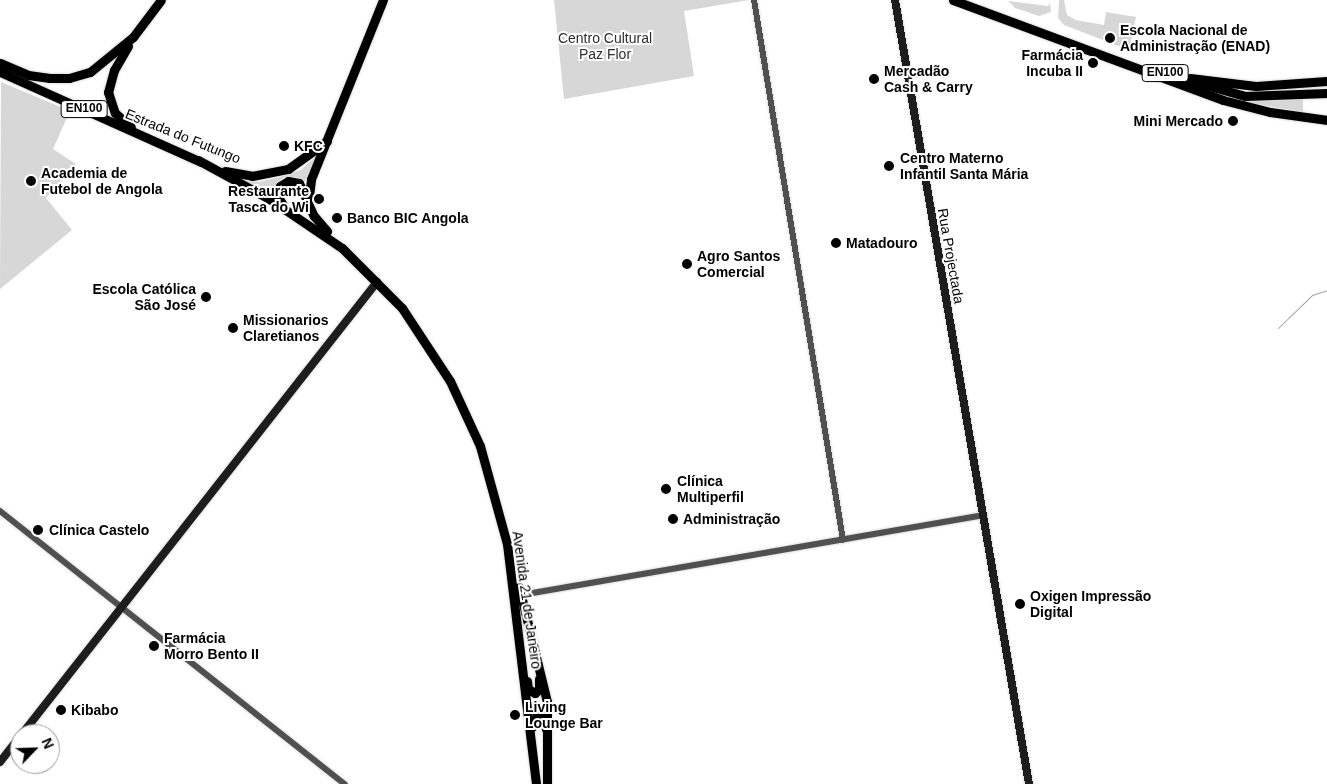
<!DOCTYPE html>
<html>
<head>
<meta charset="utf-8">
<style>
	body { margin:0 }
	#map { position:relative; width:1327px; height:784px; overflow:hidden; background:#fff; font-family:Arial,sans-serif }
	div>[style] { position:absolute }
	.green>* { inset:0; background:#d7d7d7 }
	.stream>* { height:1px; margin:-0.5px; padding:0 0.5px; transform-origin:0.5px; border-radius:0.5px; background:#9e9e9e }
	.roads { filter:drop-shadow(0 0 1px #dbdbdb) drop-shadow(0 0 1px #dbdbdb) }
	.tertiary>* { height:6px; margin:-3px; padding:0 3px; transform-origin:3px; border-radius:3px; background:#505050 }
	.secondary>* { height:8px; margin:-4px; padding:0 4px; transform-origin:4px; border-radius:4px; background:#1d1d1d }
	.primary>* { height:9px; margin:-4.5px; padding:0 4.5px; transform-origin:4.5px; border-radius:4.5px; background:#000 }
	.dots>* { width:14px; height:14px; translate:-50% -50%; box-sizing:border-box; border:2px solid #fff; border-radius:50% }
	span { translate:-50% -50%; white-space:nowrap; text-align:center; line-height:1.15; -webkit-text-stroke:4px #fff; paint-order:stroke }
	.shield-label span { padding:1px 4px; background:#fff; border:1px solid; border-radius:4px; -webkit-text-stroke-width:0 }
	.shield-label { font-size:12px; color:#000; font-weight:700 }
	.poi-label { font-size:14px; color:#000; font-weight:700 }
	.left { translate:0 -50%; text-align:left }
	.right { translate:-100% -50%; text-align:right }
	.park-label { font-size:14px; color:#2e2e2e }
	.street-label { font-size:14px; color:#000 }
	.north { position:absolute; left:10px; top:724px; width:50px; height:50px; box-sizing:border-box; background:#fff; border:1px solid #999; border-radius:50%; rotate:66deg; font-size:14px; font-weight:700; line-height:20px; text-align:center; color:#000 }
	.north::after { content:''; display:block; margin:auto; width:18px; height:22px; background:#000; clip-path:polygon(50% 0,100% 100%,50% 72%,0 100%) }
</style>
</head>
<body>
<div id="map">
	<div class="green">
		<i style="clip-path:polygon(554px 0,749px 0,684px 11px,694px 76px,564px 99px)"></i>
		<i style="clip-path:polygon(1059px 0,1064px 0,1067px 15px,1076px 20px,1104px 25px,1106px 12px,1136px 17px,1129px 50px,1064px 25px,1058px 18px)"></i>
		<i style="clip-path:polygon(1008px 1px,1048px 6px,1050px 3px,1051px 12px,1039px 16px,1015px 8px)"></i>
		<i style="clip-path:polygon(1px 82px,70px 111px,53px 149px,76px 164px,46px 198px,72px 230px,0 289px)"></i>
		<i style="clip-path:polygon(1187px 84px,1263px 99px,1303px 99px,1303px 112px,1244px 102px)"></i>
		<i style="clip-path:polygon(316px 156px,305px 182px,296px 177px,284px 177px,275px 186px,273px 198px,238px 180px,259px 182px,280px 177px,301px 170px)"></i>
	</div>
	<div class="stream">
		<i style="left:1278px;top:328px;width:47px;rotate:-44.1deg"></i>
		<i style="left:1312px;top:295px;width:16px;rotate:-18deg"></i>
	</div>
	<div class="roads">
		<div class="tertiary">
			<i style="left:754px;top:0;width:547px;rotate:80.64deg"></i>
			<i style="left:0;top:511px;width:440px;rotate:38.4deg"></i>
			<i style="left:521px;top:595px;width:470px;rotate:-9.8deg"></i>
		</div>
		<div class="secondary">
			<i style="left:895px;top:0;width:795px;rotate:80.3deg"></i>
			<i style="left:22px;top:734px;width:575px;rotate:-51.85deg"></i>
			<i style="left:0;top:762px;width:33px;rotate:-52deg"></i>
		</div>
		<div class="primary">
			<i style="left:953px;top:0;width:288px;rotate:20.3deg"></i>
			<i style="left:1223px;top:100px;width:49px;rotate:14.3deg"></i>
			<i style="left:1270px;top:112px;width:58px;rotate:8deg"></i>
			<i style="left:128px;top:46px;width:28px;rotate:120deg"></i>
			<i style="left:114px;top:70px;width:23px;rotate:105deg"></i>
			<i style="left:108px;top:92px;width:22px;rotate:72deg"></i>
			<i style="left:115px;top:113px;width:21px;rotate:41deg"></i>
			<i style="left:0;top:63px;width:30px;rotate:23deg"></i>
			<i style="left:28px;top:75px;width:22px;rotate:8deg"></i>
			<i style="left:50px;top:78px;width:19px"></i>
			<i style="left:69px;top:78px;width:22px;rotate:-16deg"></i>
			<i style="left:90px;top:72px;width:55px;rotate:-39.1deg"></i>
			<i style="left:133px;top:37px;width:46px;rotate:-52.9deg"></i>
			<i style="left:0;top:72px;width:220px;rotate:24.1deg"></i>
			<i style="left:1178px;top:77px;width:70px;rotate:15.8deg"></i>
			<i style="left:1245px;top:96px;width:82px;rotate:-2.1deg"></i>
			<i style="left:1190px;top:78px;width:66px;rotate:6.9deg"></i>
			<i style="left:1256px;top:86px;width:71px;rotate:-4deg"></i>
			<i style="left:198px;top:160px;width:83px;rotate:28.7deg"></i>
			<i style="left:271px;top:200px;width:86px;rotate:34.1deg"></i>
			<i style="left:342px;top:248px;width:85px;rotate:45deg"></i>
			<i style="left:402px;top:308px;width:87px;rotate:56.7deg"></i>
			<i style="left:450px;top:381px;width:72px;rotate:65.2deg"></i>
			<i style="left:480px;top:446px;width:102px;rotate:74.6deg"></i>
			<i style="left:507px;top:544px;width:242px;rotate:83.1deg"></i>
			<i style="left:225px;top:171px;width:27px;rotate:10deg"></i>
			<i style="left:252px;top:176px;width:37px;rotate:-11deg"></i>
			<i style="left:288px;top:169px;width:48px;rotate:-35.7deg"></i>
			<i style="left:309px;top:196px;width:17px;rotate:-83deg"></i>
			<i style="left:311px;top:179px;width:193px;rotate:-68.1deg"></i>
			<i style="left:283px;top:205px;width:9px;rotate:-122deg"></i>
			<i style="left:278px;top:197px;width:11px;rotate:-80deg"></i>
			<i style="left:280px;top:186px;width:9px;rotate:-32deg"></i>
			<i style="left:288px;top:181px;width:11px;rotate:10deg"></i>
			<i style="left:299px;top:183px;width:36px;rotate:66deg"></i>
			<i style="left:314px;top:216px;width:20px;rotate:49deg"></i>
			<i style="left:519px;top:587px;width:118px;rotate:76.3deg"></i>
			<i style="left:547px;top:702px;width:82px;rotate:90deg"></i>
			<i style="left:527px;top:681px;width:8px;rotate:83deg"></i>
			<i style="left:528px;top:689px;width:8px;rotate:30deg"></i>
			<i style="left:535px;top:693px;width:6px;rotate:-45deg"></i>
			<i style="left:539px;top:689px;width:10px;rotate:-90deg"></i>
			<i style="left:532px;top:727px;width:13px;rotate:-67deg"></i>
			<i style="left:537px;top:715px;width:8px;rotate:30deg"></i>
			<i style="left:544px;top:719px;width:10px;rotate:79deg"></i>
		</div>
	</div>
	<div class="dots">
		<i style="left:1110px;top:38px;background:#000"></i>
		<i style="left:1093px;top:63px;background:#000"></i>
		<i style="left:874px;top:79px;background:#000"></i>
		<i style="left:1233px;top:121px;background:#000"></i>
		<i style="left:284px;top:146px;background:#000"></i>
		<i style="left:889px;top:166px;background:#000"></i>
		<i style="left:31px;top:181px;background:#000"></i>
		<i style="left:319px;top:199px;background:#000"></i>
		<i style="left:337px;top:218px;background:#000"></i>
		<i style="left:836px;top:243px;background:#000"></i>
		<i style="left:687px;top:264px;background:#000"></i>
		<i style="left:206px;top:297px;background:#000"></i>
		<i style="left:233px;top:328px;background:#000"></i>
		<i style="left:666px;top:489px;background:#000"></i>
		<i style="left:673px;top:519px;background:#000"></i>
		<i style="left:38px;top:530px;background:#000"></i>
		<i style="left:1020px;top:604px;background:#000"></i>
		<i style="left:154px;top:646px;background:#000"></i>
		<i style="left:61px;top:710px;background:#000"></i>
		<i style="left:515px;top:715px;background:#000"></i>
	</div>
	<div class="shield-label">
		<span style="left:1165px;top:73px">EN100</span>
		<span style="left:84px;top:109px">EN100</span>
	</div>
	<div class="poi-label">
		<span class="left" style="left:1120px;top:38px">Escola Nacional de<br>Administração (ENAD)</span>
		<span class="right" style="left:1083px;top:63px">Farmácia<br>Incuba II</span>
		<span class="left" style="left:884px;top:79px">Mercadão<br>Cash &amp; Carry</span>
		<span class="right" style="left:1223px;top:121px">Mini Mercado</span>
		<span class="left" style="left:294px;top:146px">KFC</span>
		<span class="left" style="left:900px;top:166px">Centro Materno<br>Infantil Santa Mária</span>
		<span class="left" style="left:41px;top:181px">Academia de<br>Futebol de Angola</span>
		<span class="right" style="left:309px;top:199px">Restaurante<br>Tasca do Wi</span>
		<span class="left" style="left:347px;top:218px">Banco BIC Angola</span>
		<span class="left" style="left:846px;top:243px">Matadouro</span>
		<span class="left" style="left:697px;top:264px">Agro Santos<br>Comercial</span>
		<span class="right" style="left:196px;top:297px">Escola Católica<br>São José</span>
		<span class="left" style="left:243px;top:328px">Missionarios<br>Claretianos</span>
		<span class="left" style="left:677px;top:489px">Clínica<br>Multiperfil</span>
		<span class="left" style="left:683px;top:519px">Administração</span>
		<span class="left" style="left:49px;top:530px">Clínica Castelo</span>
		<span class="left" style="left:1030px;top:604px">Oxigen Impressão<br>Digital</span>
		<span class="left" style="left:164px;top:646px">Farmácia<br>Morro Bento II</span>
		<span class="left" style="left:525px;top:715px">Living<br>Lounge Bar</span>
		<span class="left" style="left:71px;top:710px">Kibabo</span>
	</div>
	<div class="park-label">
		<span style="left:605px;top:46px">Centro Cultural<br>Paz Flor</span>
	</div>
	<div class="street-label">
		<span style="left:183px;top:136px;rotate:22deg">Estrada do Futungo</span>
		<span style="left:951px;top:256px;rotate:80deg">Rua Projectada</span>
		<span style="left:527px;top:600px;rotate:82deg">Avenida 21 de Janeiro</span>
	</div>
	<div class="north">N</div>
</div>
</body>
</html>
